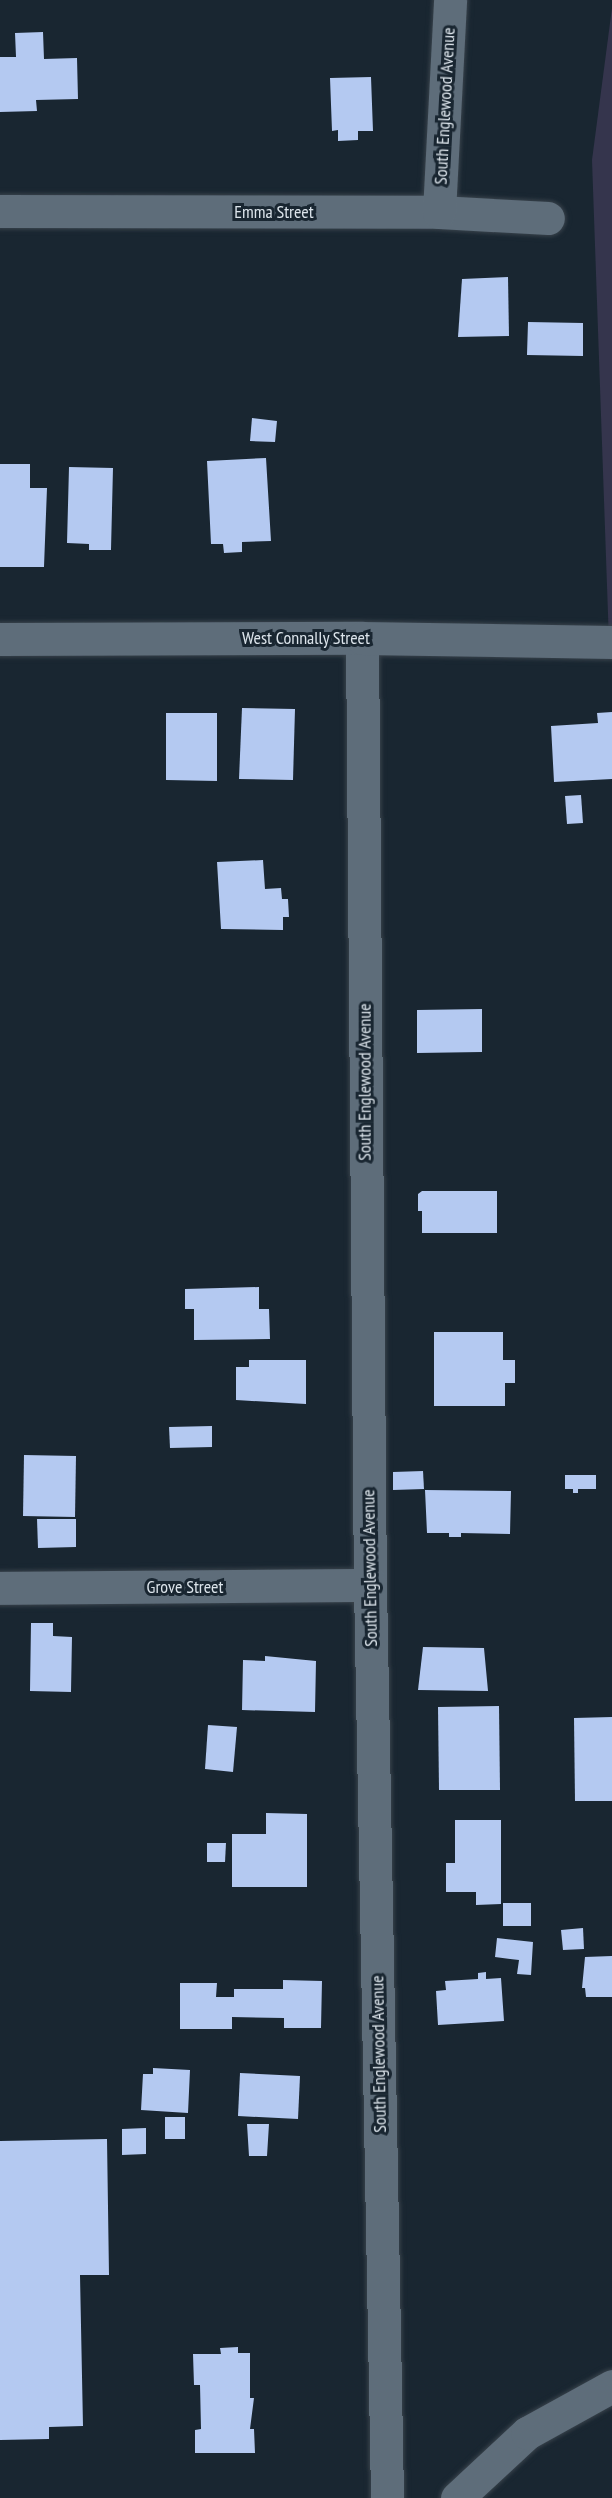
<!DOCTYPE html>
<html>
<head>
<meta charset="utf-8">
<style>
	body { margin:0 }
	#map { position:relative; width:612px; height:2498px; overflow:hidden; background:#192631; font-family:"PT Sans Narrow",sans-serif }
	div>[style] { position:absolute }
	.green>* { inset:0; background:#35354d }
	.building>* { inset:0; background:#b4c9f1 }
	.roads { filter:drop-shadow(0 0 2px #38424b) drop-shadow(0 0 2px #38424b) }
	.minor>* { height:33px; margin:-16.5px; padding:0 16.5px; transform-origin:16.5px; border-radius:16.5px; background:#5e6d7a }
	span { translate:-50% -50%; white-space:nowrap; text-align:center; line-height:1.15; -webkit-text-stroke:6px #192631; paint-order:stroke }
	.street-label { font-size:18px; color:#dce4eb }
</style>
</head>
<body>
<div id="map">
	<div class="green">
		<i style="clip-path:polygon(612px 8px,612px 642px,609px 642px,592px 160px)"></i>
	</div>
	<div class="building">
		<i style="clip-path:polygon(43px 32px,44px 59px,77px 58px,78px 99px,36px 100px,37px 111px,0 112px,0 57px,16px 57px,15px 33px)"></i>
		<i style="clip-path:polygon(371px 77px,373px 131px,358px 131px,358px 140px,338px 141px,338px 130px,332px 131px,330px 78px)"></i>
		<i style="clip-path:polygon(508px 277px,509px 336px,458px 337px,462px 279px)"></i>
		<i style="clip-path:polygon(528px 322px,583px 323px,583px 356px,527px 355px)"></i>
		<i style="clip-path:polygon(252px 418px,277px 421px,275px 442px,250px 441px)"></i>
		<i style="clip-path:polygon(266px 458px,271px 541px,242px 542px,242px 552px,224px 553px,223px 544px,211px 544px,207px 461px)"></i>
		<i style="clip-path:polygon(0 464px,30px 464px,30px 488px,47px 488px,44px 567px,0 567px)"></i>
		<i style="clip-path:polygon(69px 467px,113px 468px,111px 550px,89px 550px,89px 544px,67px 543px)"></i>
		<i style="clip-path:polygon(242px 708px,295px 709px,293px 780px,239px 779px)"></i>
		<i style="clip-path:polygon(612px 712px,612px 779px,554px 782px,551px 726px,598px 723px,597px 713px)"></i>
		<i style="clip-path:polygon(166px 713px,217px 713px,217px 781px,166px 780px)"></i>
		<i style="clip-path:polygon(581px 795px,583px 823px,567px 824px,565px 796px)"></i>
		<i style="clip-path:polygon(263px 860px,265px 889px,281px 888px,282px 899px,288px 899px,289px 917px,283px 917px,283px 930px,221px 929px,217px 862px)"></i>
		<i style="clip-path:polygon(482px 1009px,482px 1052px,417px 1053px,417px 1010px)"></i>
		<i style="clip-path:polygon(422px 1191px,497px 1191px,497px 1233px,422px 1233px,422px 1211px,418px 1211px,418px 1194px)"></i>
		<i style="clip-path:polygon(259px 1287px,259px 1309px,269px 1309px,270px 1339px,194px 1340px,194px 1309px,185px 1309px,185px 1289px)"></i>
		<i style="clip-path:polygon(434px 1332px,503px 1332px,503px 1360px,515px 1360px,515px 1383px,505px 1383px,505px 1406px,434px 1406px)"></i>
		<i style="clip-path:polygon(249px 1360px,306px 1360px,306px 1404px,236px 1400px,236px 1367px,249px 1367px)"></i>
		<i style="clip-path:polygon(212px 1426px,212px 1447px,170px 1448px,169px 1427px)"></i>
		<i style="clip-path:polygon(24px 1455px,76px 1456px,75px 1517px,23px 1516px)"></i>
		<i style="clip-path:polygon(423px 1471px,424px 1489px,393px 1490px,393px 1472px)"></i>
		<i style="clip-path:polygon(565px 1475px,596px 1475px,596px 1489px,578px 1489px,578px 1493px,573px 1493px,573px 1489px,565px 1489px)"></i>
		<i style="clip-path:polygon(425px 1490px,511px 1491px,510px 1534px,461px 1533px,461px 1537px,449px 1537px,449px 1533px,427px 1533px)"></i>
		<i style="clip-path:polygon(37px 1519px,76px 1519px,76px 1547px,38px 1548px)"></i>
		<i style="clip-path:polygon(31px 1623px,53px 1623px,53px 1636px,72px 1637px,71px 1692px,30px 1691px)"></i>
		<i style="clip-path:polygon(423px 1647px,484px 1648px,488px 1691px,418px 1690px)"></i>
		<i style="clip-path:polygon(265px 1656px,316px 1661px,315px 1712px,242px 1710px,243px 1660px,265px 1661px)"></i>
		<i style="clip-path:polygon(499px 1706px,500px 1790px,439px 1790px,438px 1707px)"></i>
		<i style="clip-path:polygon(612px 1717px,612px 1801px,575px 1801px,574px 1718px)"></i>
		<i style="clip-path:polygon(208px 1725px,237px 1727px,233px 1772px,205px 1769px)"></i>
		<i style="clip-path:polygon(266px 1813px,307px 1814px,307px 1887px,232px 1887px,232px 1834px,266px 1834px)"></i>
		<i style="clip-path:polygon(455px 1820px,501px 1820px,501px 1904px,476px 1905px,476px 1892px,446px 1892px,446px 1863px,455px 1863px)"></i>
		<i style="clip-path:polygon(207px 1843px,226px 1843px,225px 1862px,207px 1862px)"></i>
		<i style="clip-path:polygon(503px 1903px,531px 1903px,531px 1926px,503px 1926px)"></i>
		<i style="clip-path:polygon(583px 1928px,584px 1949px,563px 1950px,561px 1930px)"></i>
		<i style="clip-path:polygon(497px 1938px,533px 1942px,531px 1975px,517px 1974px,519px 1960px,495px 1957px)"></i>
		<i style="clip-path:polygon(612px 1956px,612px 1997px,586px 1997px,585px 1988px,582px 1988px,585px 1957px)"></i>
		<i style="clip-path:polygon(486px 1972px,486px 1979px,501px 1978px,504px 2021px,438px 2025px,436px 1991px,446px 1990px,445px 1981px,478px 1979px,478px 1973px)"></i>
		<i style="clip-path:polygon(283px 1980px,322px 1981px,321px 2028px,284px 2028px,284px 2018px,232px 2017px,232px 2029px,180px 2029px,180px 1983px,217px 1983px,216px 1997px,234px 1997px,234px 1989px,283px 1989px)"></i>
		<i style="clip-path:polygon(153px 2068px,190px 2070px,188px 2113px,141px 2110px,143px 2074px,153px 2074px)"></i>
		<i style="clip-path:polygon(240px 2073px,300px 2076px,298px 2119px,238px 2116px)"></i>
		<i style="clip-path:polygon(165px 2117px,185px 2117px,185px 2139px,165px 2139px)"></i>
		<i style="clip-path:polygon(247px 2124px,269px 2124px,267px 2156px,249px 2156px)"></i>
		<i style="clip-path:polygon(146px 2128px,146px 2154px,122px 2155px,122px 2129px)"></i>
		<i style="clip-path:polygon(107px 2139px,109px 2275px,80px 2275px,83px 2426px,49px 2427px,49px 2439px,0 2440px,0 2141px)"></i>
		<i style="clip-path:polygon(238px 2347px,238px 2353px,250px 2353px,250px 2398px,254px 2398px,250px 2429px,254px 2429px,255px 2453px,195px 2453px,195px 2430px,201px 2429px,200px 2385px,194px 2385px,193px 2354px,221px 2354px,220px 2348px)"></i>
	</div>
	<div class="roads">
		<div class="minor">
			<i style="left:0;top:211px;width:439px;rotate:0.1deg"></i>
			<i style="left:439px;top:212px;width:109px;rotate:3.2deg"></i>
			<i style="left:439px;top:212px;width:212px;rotate:-87deg"></i>
			<i style="left:362px;top:638px;width:947px;rotate:89.52deg"></i>
			<i style="left:370px;top:1585px;width:913px;rotate:88.93deg"></i>
			<i style="left:0;top:639px;width:362px;rotate:-0.2deg"></i>
			<i style="left:362px;top:638px;width:250px;rotate:0.9deg"></i>
			<i style="left:0;top:1588px;width:370px;rotate:-0.5deg"></i>
			<i style="left:457px;top:2498px;width:96px;rotate:-42.9deg"></i>
			<i style="left:527px;top:2433px;width:97px;rotate:-28.9deg"></i>
		</div>
	</div>
	<div class="street-label">
		<span style="left:445px;top:106px;rotate:-87deg">South Englewood Avenue</span>
		<span style="left:274px;top:212px">Emma Street</span>
		<span style="left:306px;top:638px">West Connally Street</span>
		<span style="left:365px;top:1082px;rotate:-90deg">South Englewood Avenue</span>
		<span style="left:370px;top:1568px;rotate:-91deg">South Englewood Avenue</span>
		<span style="left:185px;top:1587px">Grove Street</span>
		<span style="left:379px;top:2054px;rotate:-91deg">South Englewood Avenue</span>
	</div>
</div>
</body>
</html>
